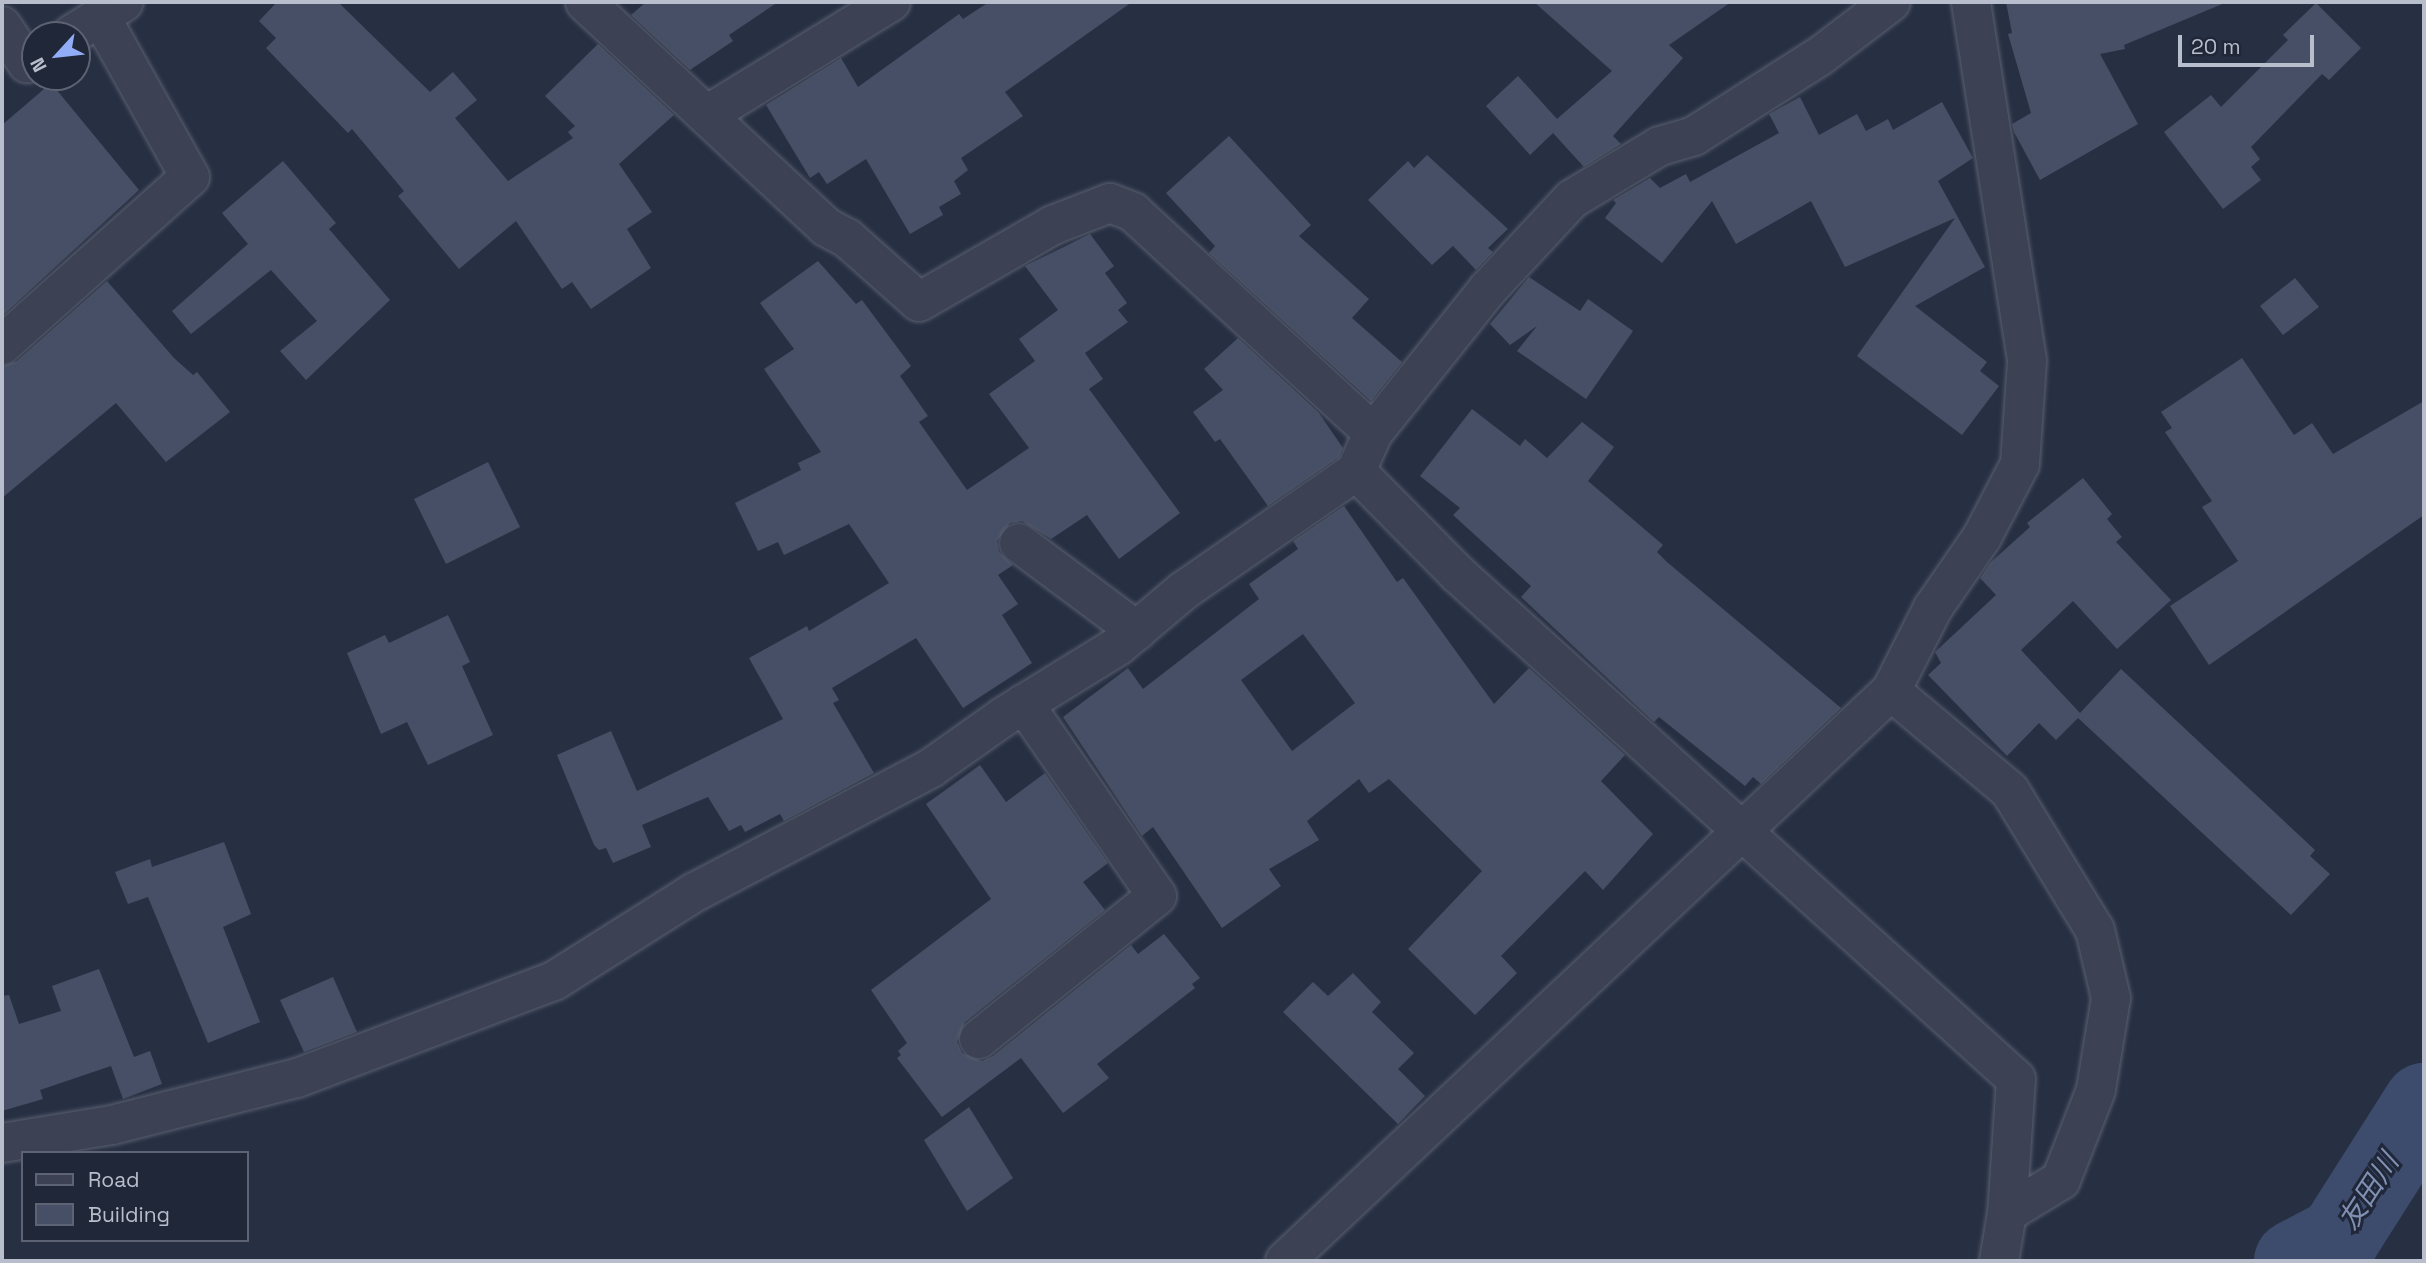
<!DOCTYPE html>
<html>
<head>
<meta charset="utf-8">
<style>
	body { margin:0 }
	#map { position:relative; width:2426px; height:1263px; overflow:hidden; background:#273043; font-family:"Space Grotesk","Noto Sans JP",sans-serif }
	div>[style] { position:absolute }
	.river>* { height:82px; margin:-41px; padding:0 41px; transform-origin:41px; border-radius:41px; background:#3d4b6c }
	.building>* { inset:0; background:#464f65 }
	.roads { filter:drop-shadow(0 0 2px #5a6070) drop-shadow(0 0 2px #5a6070) }
	.minor>* { height:38px; margin:-19px; padding:0 19px; transform-origin:19px; border-radius:19px; background:#3c4253 }
	span { translate:-50% -50%; white-space:nowrap; text-align:center; line-height:1.15; -webkit-text-stroke:6px #202738; paint-order:stroke }
	.water-label { font-size:28px; color:#8090b3; font-style:italic }
	.frame { position:absolute; inset:0; border:4px solid #b9becc; pointer-events:none }
	.legend { position:absolute; left:21px; top:1151px; width:228px; height:91px; box-sizing:border-box; background:#202738; border:2px solid #5d6373; margin:0; padding:9px 12px; list-style:none; font-size:21px; color:#b9becc }
	.legend li { display:flex; align-items:center; gap:14px; height:35px }
	.legend b { width:35px; border:2px solid #5d6373 }
	.north { position:absolute; left:21px; top:21px; width:70px; height:70px; box-sizing:border-box; background:#202738; border:2px solid #5d6373; border-radius:50%; rotate:243deg; font-size:19px; font-weight:700; line-height:28px; text-align:center; color:#b9becc }
	.north::after { content:''; display:block; margin:auto; width:24px; height:32px; background:#92adf8; clip-path:polygon(50% 0,100% 100%,50% 72%,0 100%) }
	.scale { position:absolute; left:2178px; top:35px; width:136px; height:32px; box-sizing:border-box; border:4px solid #b9becc; border-top:0; padding-left:9px; font-size:21px; line-height:24px; white-space:nowrap; color:#b9becc; -webkit-text-stroke:5px #202738; paint-order:stroke }
</style>
</head>
<body>
<div id="map">
	<div class="river">
		<i style="left:2295px;top:1261px;width:50px;rotate:-27.6deg"></i>
		<i style="left:2339px;top:1238px;width:159px;rotate:-57.6deg"></i>
	</div>
	<div class="building">
		<i style="clip-path:polygon(277px 2px,338px 2px,430px 92px,453px 72px,477px 100px,455px 118px,508px 181px,573px 138px,568px 132px,575px 126px,545px 96px,598px 44px,674px 115px,619px 164px,652px 212px,627px 229px,651px 268px,591px 309px,572px 282px,562px 289px,516px 221px,459px 269px,398px 196px,404px 191px,352px 129px,348px 133px,266px 48px,276px 38px,259px 21px)"></i>
		<i style="clip-path:polygon(646px 2px,778px 2px,729px 35px,733px 41px,690px 70px,631px 15px)"></i>
		<i style="clip-path:polygon(989px 2px,1132px 2px,1005px 92px,1023px 116px,961px 158px,968px 170px,954px 181px,961px 194px,939px 207px,943px 215px,910px 234px,866px 159px,827px 184px,819px 172px,810px 178px,766px 105px,841px 58px,858px 87px,959px 14px,963px 19px)"></i>
		<i style="clip-path:polygon(1534px 2px,1731px 2px,1669px 45px,1683px 58px,1613px 136px,1621px 144px,1584px 167px,1553px 133px,1530px 155px,1486px 106px,1518px 76px,1557px 119px,1612px 71px)"></i>
		<i style="clip-path:polygon(2006px 2px,2227px 2px,2124px 45px,2125px 49px,2100px 54px,2138px 124px,2040px 180px,2014px 132px,2012px 124px,2031px 113px,2008px 34px,2012px 33px)"></i>
		<i style="clip-path:polygon(2316px 3px,2361px 48px,2329px 80px,2322px 74px,2251px 147px,2260px 159px,2251px 167px,2261px 180px,2223px 209px,2164px 132px,2211px 95px,2221px 107px,2288px 40px,2283px 35px)"></i>
		<i style="clip-path:polygon(51px 83px,139px 190px,2px 316px,2px 125px)"></i>
		<i style="clip-path:polygon(1800px 97px,1819px 135px,1857px 114px,1866px 131px,1888px 119px,1893px 130px,1942px 102px,1973px 158px,1938px 181px,1985px 267px,1915px 306px,1987px 362px,1980px 371px,1999px 386px,1962px 435px,1857px 356px,1955px 218px,1845px 267px,1811px 201px,1736px 244px,1712px 201px,1662px 263px,1605px 218px,1616px 203px,1613px 200px,1650px 178px,1660px 188px,1686px 174px,1690px 182px,1779px 133px,1769px 114px)"></i>
		<i style="clip-path:polygon(1229px 136px,1311px 225px,1299px 236px,1369px 299px,1352px 318px,1402px 362px,1371px 401px,1209px 253px,1215px 246px,1166px 193px)"></i>
		<i style="clip-path:polygon(1427px 155px,1508px 229px,1488px 248px,1493px 252px,1476px 270px,1453px 246px,1432px 265px,1368px 200px,1408px 161px,1414px 168px)"></i>
		<i style="clip-path:polygon(283px 161px,336px 223px,329px 229px,390px 300px,306px 380px,280px 351px,317px 321px,271px 270px,191px 334px,172px 311px,248px 244px,222px 213px)"></i>
		<i style="clip-path:polygon(1090px 234px,1114px 266px,1105px 273px,1127px 303px,1118px 310px,1128px 322px,1085px 353px,1103px 379px,1089px 389px,1180px 513px,1119px 559px,1087px 515px,1051px 539px,1022px 521px,1010px 523px,997px 541px,999px 552px,1013px 565px,998px 575px,1018px 604px,1002px 615px,1032px 663px,963px 708px,916px 638px,832px 688px,839px 700px,833px 703px,874px 773px,784px 821px,780px 814px,745px 832px,741px 825px,729px 831px,708px 797px,642px 825px,651px 847px,613px 863px,606px 848px,599px 850px,594px 845px,557px 755px,611px 731px,637px 791px,783px 719px,749px 658px,807px 626px,809px 631px,889px 583px,849px 524px,784px 555px,778px 542px,758px 551px,735px 503px,801px 470px,798px 463px,821px 452px,764px 369px,794px 349px,760px 303px,818px 261px,856px 304px,862px 300px,911px 366px,900px 376px,928px 416px,919px 422px,967px 490px,1029px 448px,989px 394px,1035px 361px,1019px 339px,1058px 310px,1025px 266px)"></i>
		<i style="clip-path:polygon(1529px 277px,1580px 311px,1588px 299px,1633px 331px,1586px 399px,1517px 351px,1537px 326px,1510px 345px,1490px 324px)"></i>
		<i style="clip-path:polygon(2295px 278px,2319px 307px,2283px 335px,2260px 306px)"></i>
		<i style="clip-path:polygon(107px 281px,174px 358px,193px 375px,197px 372px,230px 412px,166px 462px,116px 403px,2px 498px,2px 366px,17px 361px)"></i>
		<i style="clip-path:polygon(1238px 338px,1319px 413px,1343px 448px,1339px 457px,1268px 506px,1220px 439px,1215px 442px,1193px 412px,1223px 390px,1204px 369px)"></i>
		<i style="clip-path:polygon(2242px 358px,2294px 435px,2312px 423px,2333px 454px,2424px 401px,2424px 515px,2209px 665px,2170px 606px,2238px 561px,2202px 507px,2212px 501px,2165px 432px,2172px 428px,2161px 412px)"></i>
		<i style="clip-path:polygon(1472px 409px,1520px 446px,1525px 439px,1547px 458px,1582px 422px,1614px 447px,1588px 481px,1663px 545px,1657px 552px,1667px 562px,1841px 708px,1761px 784px,1753px 777px,1745px 786px,1659px 717px,1654px 722px,1521px 597px,1531px 586px,1453px 515px,1460px 508px,1420px 476px)"></i>
		<i style="clip-path:polygon(488px 462px,520px 527px,446px 564px,414px 499px)"></i>
		<i style="clip-path:polygon(2083px 478px,2112px 514px,2107px 519px,2122px 537px,2116px 542px,2171px 600px,2117px 649px,2073px 601px,2021px 650px,2080px 713px,2121px 669px,2315px 850px,2310px 856px,2330px 874px,2291px 915px,2078px 718px,2056px 740px,2039px 723px,2007px 756px,1928px 675px,1941px 663px,1935px 652px,1996px 595px,1980px 578px,1991px 562px,2030px 527px,2027px 523px)"></i>
		<i style="clip-path:polygon(evenodd,1344px 506px,1397px 582px,1403px 578px,1494px 704px,1529px 668px,1625px 755px,1601px 781px,1653px 834px,1603px 890px,1585px 871px,1501px 956px,1517px 973px,1475px 1015px,1408px 949px,1482px 871px,1389px 779px,1369px 793px,1359px 779px,1307px 821px,1319px 840px,1269px 869px,1281px 886px,1222px 928px,1153px 827px,1142px 836px,1063px 717px,1128px 668px,1143px 689px,1259px 599px,1249px 584px,1298px 549px,1293px 541px,1344px 506px,1303px 634px,1355px 703px,1292px 751px,1241px 680px,1303px 634px)"></i>
		<i style="clip-path:polygon(448px 615px,470px 662px,462px 666px,493px 735px,428px 765px,407px 722px,381px 734px,347px 653px,385px 635px,389px 643px)"></i>
		<i style="clip-path:polygon(980px 765px,1006px 802px,1045px 773px,1108px 863px,1083px 882px,1105px 910px,965px 1022px,957px 1042px,962px 1053px,982px 1061px,993px 1056px,1131px 945px,1138px 954px,1164px 934px,1200px 978px,1192px 984px,1195px 988px,1097px 1064px,1109px 1078px,1063px 1113px,1021px 1058px,942px 1117px,897px 1058px,901px 1055px,898px 1051px,907px 1043px,871px 990px,991px 899px,926px 804px)"></i>
		<i style="clip-path:polygon(224px 842px,251px 914px,223px 927px,260px 1022px,208px 1043px,148px 897px,128px 904px,115px 872px,150px 859px,152px 867px)"></i>
		<i style="clip-path:polygon(99px 969px,134px 1057px,150px 1051px,162px 1084px,123px 1099px,111px 1066px,40px 1090px,43px 1099px,2px 1111px,2px 996px,9px 995px,19px 1024px,61px 1011px,52px 986px)"></i>
		<i style="clip-path:polygon(1353px 973px,1381px 1002px,1372px 1012px,1414px 1053px,1398px 1069px,1425px 1096px,1398px 1124px,1283px 1012px,1313px 982px,1328px 996px)"></i>
		<i style="clip-path:polygon(333px 977px,357px 1032px,304px 1052px,280px 1000px)"></i>
		<i style="clip-path:polygon(969px 1107px,1013px 1178px,967px 1211px,924px 1140px)"></i>
	</div>
	<div class="roads">
		<div class="minor">
			<i style="left:585px;top:2px;width:330px;rotate:43deg"></i>
			<i style="left:826px;top:227px;width:24px;rotate:28deg"></i>
			<i style="left:847px;top:238px;width:96px;rotate:41.6deg"></i>
			<i style="left:919px;top:302px;width:155px;rotate:-29.9deg"></i>
			<i style="left:1053px;top:225px;width:61px;rotate:-21.1deg"></i>
			<i style="left:1110px;top:203px;width:25px;rotate:21deg"></i>
			<i style="left:1133px;top:212px;width:326px;rotate:42.6deg"></i>
			<i style="left:2px;top:26px;width:45px;rotate:56deg"></i>
			<i style="left:27px;top:63px;width:9px;rotate:-32deg"></i>
			<i style="left:71px;top:35px;width:62px;rotate:-31.9deg"></i>
			<i style="left:707px;top:115px;width:216px;rotate:-31.6deg"></i>
			<i style="left:2px;top:345px;width:252px;rotate:-41.8deg"></i>
			<i style="left:190px;top:177px;width:184px;rotate:-119.2deg"></i>
			<i style="left:1356px;top:471px;width:146px;rotate:45.3deg"></i>
			<i style="left:1459px;top:575px;width:751px;rotate:42.14deg"></i>
			<i style="left:2016px;top:1079px;width:134px;rotate:93.8deg"></i>
			<i style="left:2007px;top:1213px;width:49px;rotate:99.5deg"></i>
			<i style="left:1019px;top:543px;width:147px;rotate:36.7deg"></i>
			<i style="left:1891px;top:691px;width:155px;rotate:40deg"></i>
			<i style="left:2010px;top:791px;width:163px;rotate:58.6deg"></i>
			<i style="left:2095px;top:930px;width:70px;rotate:76.8deg"></i>
			<i style="left:2111px;top:998px;width:93px;rotate:99.3deg"></i>
			<i style="left:2096px;top:1090px;width:97px;rotate:111.3deg"></i>
			<i style="left:2061px;top:1180px;width:63px;rotate:148.6deg"></i>
			<i style="left:979px;top:1039px;width:228px;rotate:-38.8deg"></i>
			<i style="left:1157px;top:896px;width:234px;rotate:-124.7deg"></i>
			<i style="left:2px;top:1143px;width:111px;rotate:-9.3deg"></i>
			<i style="left:112px;top:1125px;width:191px;rotate:-14.3deg"></i>
			<i style="left:297px;top:1078px;width:275px;rotate:-20.7deg"></i>
			<i style="left:554px;top:981px;width:167px;rotate:-32.3deg"></i>
			<i style="left:695px;top:892px;width:267px;rotate:-27.7deg"></i>
			<i style="left:931px;top:768px;width:88px;rotate:-35.3deg"></i>
			<i style="left:1003px;top:717px;width:135px;rotate:-31.7deg"></i>
			<i style="left:1118px;top:646px;width:85px;rotate:-40.2deg"></i>
			<i style="left:1183px;top:591px;width:211px;rotate:-34.7deg"></i>
			<i style="left:1356px;top:471px;width:42px;rotate:-65.9deg"></i>
			<i style="left:1373px;top:433px;width:184px;rotate:-51.4deg"></i>
			<i style="left:1488px;top:289px;width:123px;rotate:-47deg"></i>
			<i style="left:1572px;top:199px;width:103px;rotate:-31.1deg"></i>
			<i style="left:1660px;top:146px;width:35px;rotate:-16deg"></i>
			<i style="left:1694px;top:136px;width:149px;rotate:-32.4deg"></i>
			<i style="left:1820px;top:56px;width:89px;rotate:-37.3deg"></i>
			<i style="left:1285px;top:1261px;width:832px;rotate:-43.25deg"></i>
			<i style="left:1891px;top:691px;width:93px;rotate:-63.2deg"></i>
			<i style="left:1933px;top:608px;width:86px;rotate:-55.4deg"></i>
			<i style="left:1982px;top:537px;width:82px;rotate:-62.5deg"></i>
			<i style="left:2020px;top:464px;width:104px;rotate:-86.1deg"></i>
			<i style="left:2027px;top:360px;width:362px;rotate:-98.9deg"></i>
		</div>
	</div>
	<div class="water-label">
		<span style="left:2368px;top:1191px;rotate:-57deg">友田川</span>
	</div>
	<div class="frame"></div>
	<ul class="legend">
	<li><b style="height:9px;background:#3c4253"></b>Road</li>
	<li><b style="height:19px;background:#464f65"></b>Building</li>
	</ul>
	<div class="north">N</div>
	<div class="scale">20 m</div>
</div>
</body>
</html>
